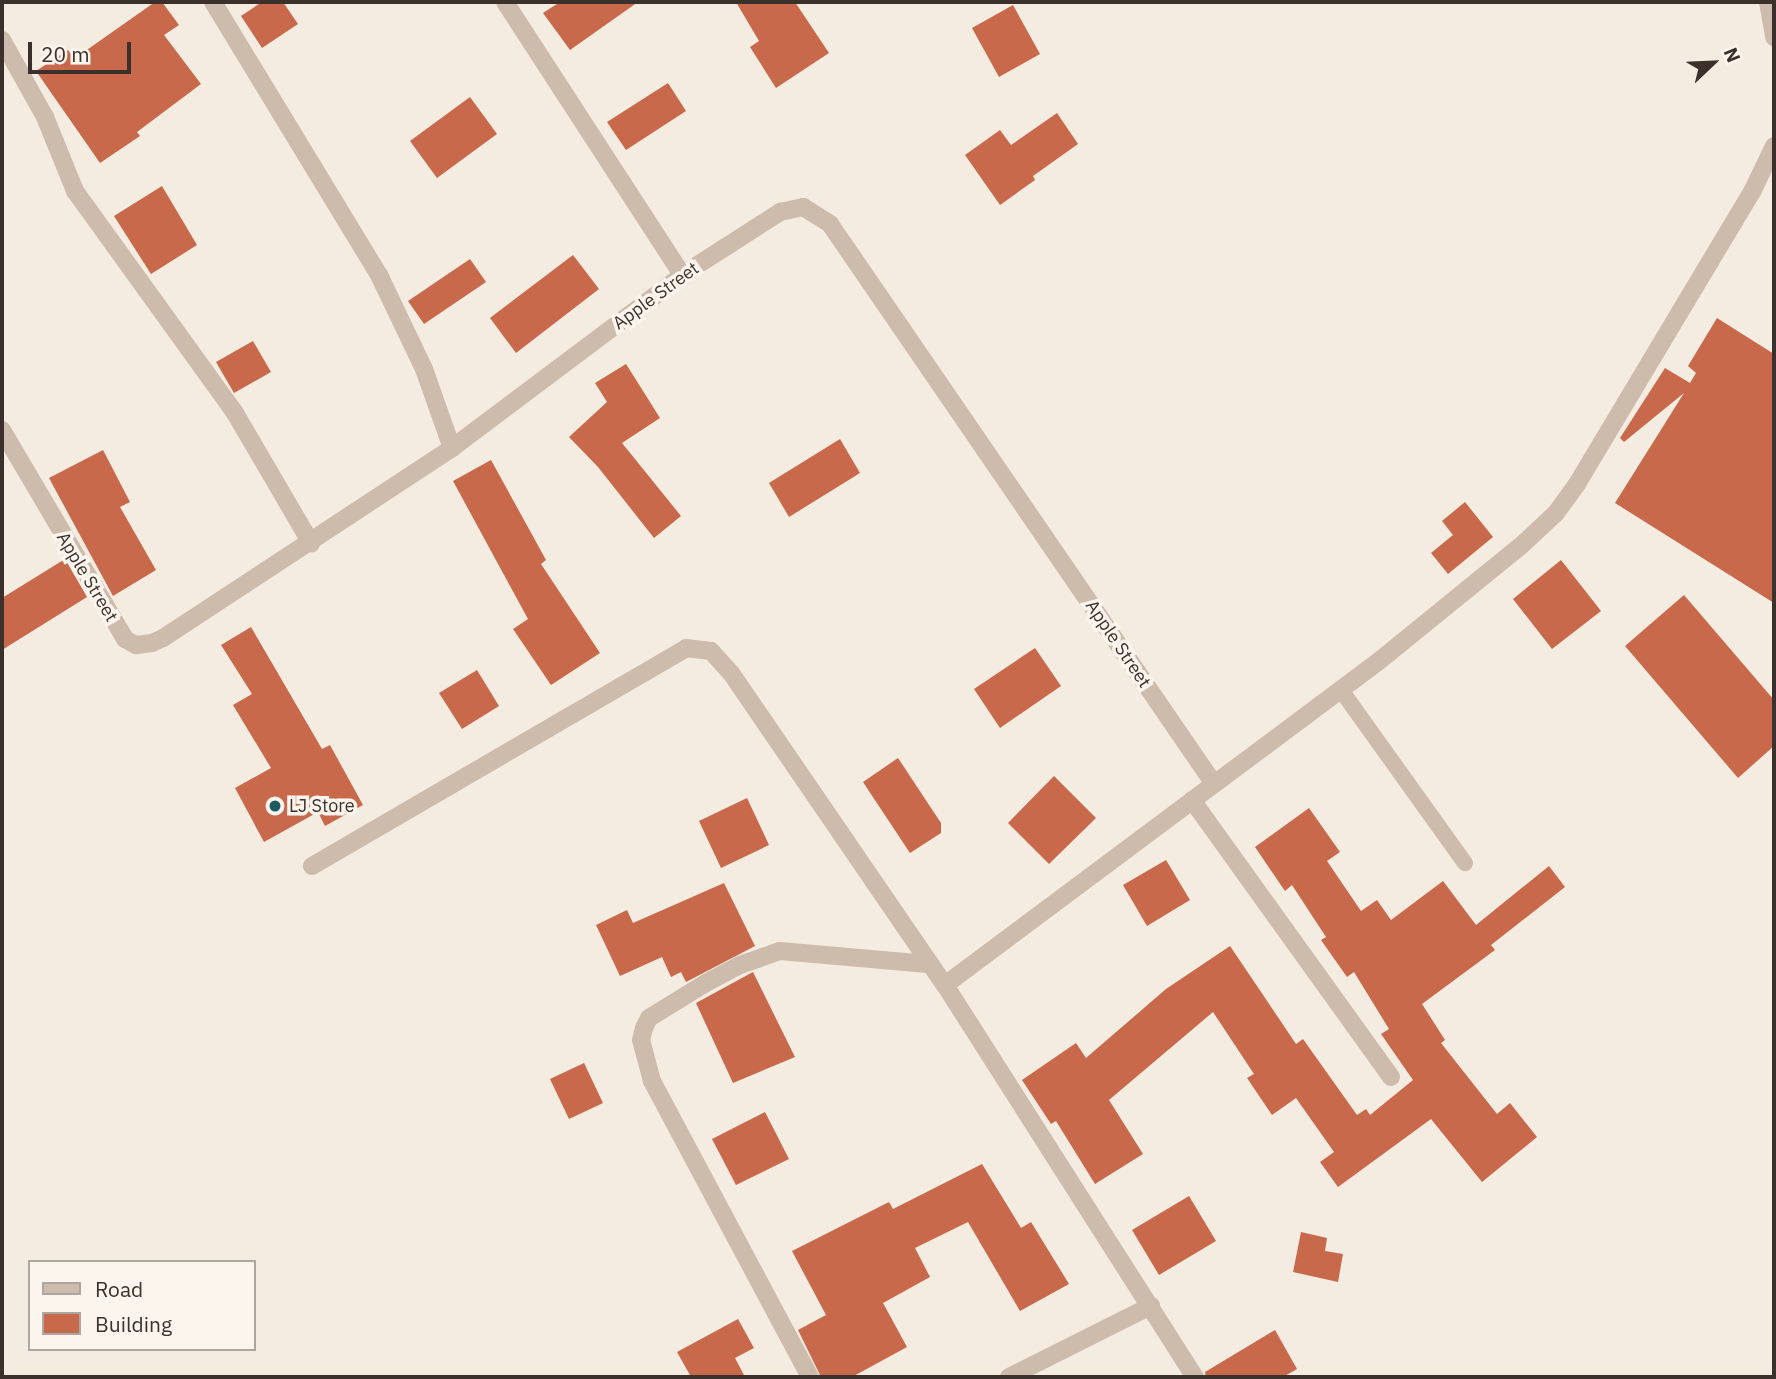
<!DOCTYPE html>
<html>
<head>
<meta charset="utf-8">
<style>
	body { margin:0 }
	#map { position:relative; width:1776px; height:1379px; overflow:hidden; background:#f4ebe1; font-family:"IBM Plex Sans",sans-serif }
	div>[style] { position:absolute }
	.building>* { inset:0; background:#c8694b }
	.lane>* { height:16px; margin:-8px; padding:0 8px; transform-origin:8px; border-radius:8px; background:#cdbbac }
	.street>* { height:18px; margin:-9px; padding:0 9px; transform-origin:9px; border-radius:9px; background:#cdbbac }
	.dots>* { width:19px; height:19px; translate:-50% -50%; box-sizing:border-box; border:4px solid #fbf5ee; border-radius:50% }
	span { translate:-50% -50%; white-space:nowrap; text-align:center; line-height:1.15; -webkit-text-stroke:7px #fbf5ee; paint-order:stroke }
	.street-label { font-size:18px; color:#3b302b }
	.poi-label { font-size:18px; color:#3b302b }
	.left { translate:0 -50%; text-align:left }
	.frame { position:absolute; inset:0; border:4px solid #3b302b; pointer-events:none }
	.legend { position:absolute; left:28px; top:1260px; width:228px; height:91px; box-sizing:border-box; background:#fbf5ee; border:2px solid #aea6a0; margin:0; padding:9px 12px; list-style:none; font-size:21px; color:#3b302b }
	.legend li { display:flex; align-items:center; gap:14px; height:35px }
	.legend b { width:35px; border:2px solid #aea6a0 }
	.north { position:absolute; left:1678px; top:28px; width:70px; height:70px; -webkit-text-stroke:5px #fbf5ee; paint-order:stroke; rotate:67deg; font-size:19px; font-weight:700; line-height:28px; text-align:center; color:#3b302b }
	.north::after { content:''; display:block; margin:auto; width:24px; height:32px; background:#3b302b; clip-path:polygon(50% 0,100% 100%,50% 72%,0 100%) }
	.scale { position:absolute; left:28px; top:42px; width:103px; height:32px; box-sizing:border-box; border:4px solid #3b302b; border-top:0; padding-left:9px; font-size:21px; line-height:24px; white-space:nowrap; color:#3b302b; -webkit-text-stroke:5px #fbf5ee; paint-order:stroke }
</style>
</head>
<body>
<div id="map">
	<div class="building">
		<i style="clip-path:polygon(155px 2px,162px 2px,179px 25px,164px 35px,201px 84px,137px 132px,140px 136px,100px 163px,36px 71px,68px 50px,74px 59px)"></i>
		<i style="clip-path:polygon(262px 2px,283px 2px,298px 24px,262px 48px,241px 16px)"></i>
		<i style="clip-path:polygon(560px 2px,638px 2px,570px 50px,543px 13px)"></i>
		<i style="clip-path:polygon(736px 2px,795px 2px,829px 53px,776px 88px,750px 47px,759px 41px)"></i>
		<i style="clip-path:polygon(1013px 5px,1040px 54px,999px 77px,972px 28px)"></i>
		<i style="clip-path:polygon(668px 83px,686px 111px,626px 150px,607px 122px)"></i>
		<i style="clip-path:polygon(470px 97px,497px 134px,437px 178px,410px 141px)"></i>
		<i style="clip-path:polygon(1057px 113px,1078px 144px,1033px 176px,1035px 180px,1000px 205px,965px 155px,1000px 130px,1011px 145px)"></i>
		<i style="clip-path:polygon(162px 186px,197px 245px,151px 274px,114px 216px)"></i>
		<i style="clip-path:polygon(573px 255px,599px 289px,516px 353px,490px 318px)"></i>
		<i style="clip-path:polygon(470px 259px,486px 282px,424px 324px,408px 301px)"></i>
		<i style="clip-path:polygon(1717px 318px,1774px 354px,1774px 603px,1615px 503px,1684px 393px,1624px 442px,1620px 438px,1665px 368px,1690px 383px,1696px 373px,1688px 366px)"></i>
		<i style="clip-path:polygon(253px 341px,271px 372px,234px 393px,216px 362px)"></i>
		<i style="clip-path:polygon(626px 364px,660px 418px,622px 443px,681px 516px,654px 538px,598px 467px,569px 437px,607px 402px,595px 383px)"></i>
		<i style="clip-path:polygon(840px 439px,860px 473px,789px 517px,769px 483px)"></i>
		<i style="clip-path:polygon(103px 450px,130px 502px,120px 507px,156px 570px,113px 596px,49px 478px)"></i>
		<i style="clip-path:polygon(491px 460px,546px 560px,541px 564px,600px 653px,551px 685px,513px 629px,528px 619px,453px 481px)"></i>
		<i style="clip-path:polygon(1465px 502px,1493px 537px,1448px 574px,1431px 553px,1453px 535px,1442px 521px)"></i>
		<i style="clip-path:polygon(65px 559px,87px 597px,2px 650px,2px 598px)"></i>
		<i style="clip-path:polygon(1561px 560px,1601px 611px,1552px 649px,1513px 599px)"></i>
		<i style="clip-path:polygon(1684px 595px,1774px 700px,1774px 746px,1738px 778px,1625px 646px)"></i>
		<i style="clip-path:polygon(251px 627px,322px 749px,330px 745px,363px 805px,325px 826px,318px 812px,264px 842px,235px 788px,271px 768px,233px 705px,252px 694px,221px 645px)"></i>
		<i style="clip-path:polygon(1035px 648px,1061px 686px,1000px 728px,974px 689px)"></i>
		<i style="clip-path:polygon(477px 670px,499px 706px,462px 729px,439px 693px)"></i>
		<i style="clip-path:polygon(898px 758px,941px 823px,941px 833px,910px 853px,863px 782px)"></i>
		<i style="clip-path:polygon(1054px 776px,1096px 818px,1049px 864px,1008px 823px)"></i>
		<i style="clip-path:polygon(747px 798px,769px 845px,721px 868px,699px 821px)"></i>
		<i style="clip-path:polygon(1309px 808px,1340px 852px,1327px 861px,1361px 911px,1377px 900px,1391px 920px,1443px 881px,1476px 925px,1549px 866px,1565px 887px,1491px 945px,1495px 950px,1422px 1004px,1445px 1040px,1441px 1043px,1497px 1114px,1510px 1103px,1537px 1137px,1482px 1182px,1431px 1119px,1338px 1187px,1320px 1162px,1334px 1152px,1296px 1098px,1272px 1115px,1247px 1078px,1254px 1074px,1213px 1012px,1109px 1100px,1143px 1154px,1095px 1184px,1056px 1121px,1051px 1124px,1022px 1080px,1076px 1043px,1086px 1058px,1166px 989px,1230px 946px,1296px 1044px,1303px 1039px,1357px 1115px,1366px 1109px,1370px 1115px,1413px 1080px,1381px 1034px,1389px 1029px,1354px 972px,1347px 977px,1321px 940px,1326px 937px,1292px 885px,1285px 891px,1255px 847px)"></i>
		<i style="clip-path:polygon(1166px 860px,1190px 900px,1147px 926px,1123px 885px)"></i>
		<i style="clip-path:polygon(724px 883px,755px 946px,686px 982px,681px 972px,671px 977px,662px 957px,620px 976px,596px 925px,627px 910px,633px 923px)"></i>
		<i style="clip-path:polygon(753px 972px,795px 1057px,733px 1083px,696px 1003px)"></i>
		<i style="clip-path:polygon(584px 1063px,603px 1103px,569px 1119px,550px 1079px)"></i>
		<i style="clip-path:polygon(765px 1112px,789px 1159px,736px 1185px,712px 1139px)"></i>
		<i style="clip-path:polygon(982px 1164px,1021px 1228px,1031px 1222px,1069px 1284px,1020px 1311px,968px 1222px,915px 1248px,930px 1277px,883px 1303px,907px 1347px,852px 1377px,821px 1377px,798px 1330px,826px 1315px,792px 1251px,889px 1202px,893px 1209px)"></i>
		<i style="clip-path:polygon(1189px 1196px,1216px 1241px,1159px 1275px,1132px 1230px)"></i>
		<i style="clip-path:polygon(1301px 1232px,1327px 1238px,1325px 1251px,1343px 1254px,1338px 1282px,1293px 1272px)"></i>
		<i style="clip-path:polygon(738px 1319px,754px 1348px,735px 1358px,745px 1377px,691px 1377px,677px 1352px)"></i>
		<i style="clip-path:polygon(1275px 1330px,1297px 1369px,1283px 1377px,1206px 1377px,1205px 1372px)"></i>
	</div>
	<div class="lane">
		<i style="left:1341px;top:690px;width:213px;rotate:54.4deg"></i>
	</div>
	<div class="street">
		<i style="left:213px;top:2px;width:320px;rotate:58.7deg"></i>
		<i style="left:379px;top:275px;width:104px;rotate:64.4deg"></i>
		<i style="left:424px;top:369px;width:84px;rotate:70.5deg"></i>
		<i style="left:505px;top:2px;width:325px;rotate:57deg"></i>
		<i style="left:1768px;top:2px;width:36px;rotate:80deg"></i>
		<i style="left:2px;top:40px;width:88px;rotate:60.8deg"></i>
		<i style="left:45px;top:117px;width:80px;rotate:67.9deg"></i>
		<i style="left:75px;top:191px;width:274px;rotate:54.2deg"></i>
		<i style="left:235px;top:413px;width:151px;rotate:59.7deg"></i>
		<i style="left:2px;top:430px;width:243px;rotate:59.5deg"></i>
		<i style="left:125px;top:639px;width:13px;rotate:29deg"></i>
		<i style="left:136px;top:645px;width:16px;rotate:-7deg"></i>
		<i style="left:152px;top:643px;width:12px;rotate:-24deg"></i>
		<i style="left:163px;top:638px;width:346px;rotate:-33.3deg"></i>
		<i style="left:452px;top:448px;width:288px;rotate:-36.9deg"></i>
		<i style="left:682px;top:275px;width:117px;rotate:-32.7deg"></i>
		<i style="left:780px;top:212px;width:24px;rotate:-12deg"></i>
		<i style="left:803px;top:207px;width:32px;rotate:32deg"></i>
		<i style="left:830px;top:224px;width:679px;rotate:55.56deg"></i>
		<i style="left:1192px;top:800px;width:341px;rotate:54.3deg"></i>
		<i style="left:312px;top:866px;width:433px;rotate:-30.2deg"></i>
		<i style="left:686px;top:648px;width:25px;rotate:7deg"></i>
		<i style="left:711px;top:651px;width:30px;rotate:48deg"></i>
		<i style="left:731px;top:673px;width:378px;rotate:55.6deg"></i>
		<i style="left:945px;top:985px;width:465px;rotate:57.5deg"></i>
		<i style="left:945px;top:985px;width:542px;rotate:-36.74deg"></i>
		<i style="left:1379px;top:661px;width:187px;rotate:-39.1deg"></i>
		<i style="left:1524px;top:543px;width:44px;rotate:-43.2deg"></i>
		<i style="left:1556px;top:513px;width:36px;rotate:-54deg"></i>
		<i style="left:1577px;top:484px;width:340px;rotate:-59.1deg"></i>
		<i style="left:1752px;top:192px;width:51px;rotate:-64.4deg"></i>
		<i style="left:810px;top:1377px;width:336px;rotate:-118.1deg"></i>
		<i style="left:652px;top:1081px;width:42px;rotate:-105deg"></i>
		<i style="left:641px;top:1040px;width:12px;rotate:-76deg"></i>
		<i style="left:644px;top:1028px;width:11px;rotate:-63deg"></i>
		<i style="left:649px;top:1018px;width:67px;rotate:-31.6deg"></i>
		<i style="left:706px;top:983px;width:38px;rotate:-28deg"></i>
		<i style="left:740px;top:965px;width:42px;rotate:-19.3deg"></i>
		<i style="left:780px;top:951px;width:151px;rotate:5deg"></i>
		<i style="left:1009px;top:1377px;width:159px;rotate:-26.6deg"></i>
	</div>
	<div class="dots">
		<i style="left:275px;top:806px;background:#1f5a5e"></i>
	</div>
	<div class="street-label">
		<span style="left:656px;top:296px;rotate:-36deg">Apple Street</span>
		<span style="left:87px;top:577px;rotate:59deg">Apple Street</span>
		<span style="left:1118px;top:644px;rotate:56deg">Apple Street</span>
	</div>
	<div class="poi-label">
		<span class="left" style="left:289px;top:806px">LJ Store</span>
	</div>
	<div class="frame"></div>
	<ul class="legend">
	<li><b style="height:9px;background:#cdbbac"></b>Road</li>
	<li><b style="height:19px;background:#c8694b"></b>Building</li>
	</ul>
	<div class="north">N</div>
	<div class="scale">20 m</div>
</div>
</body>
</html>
